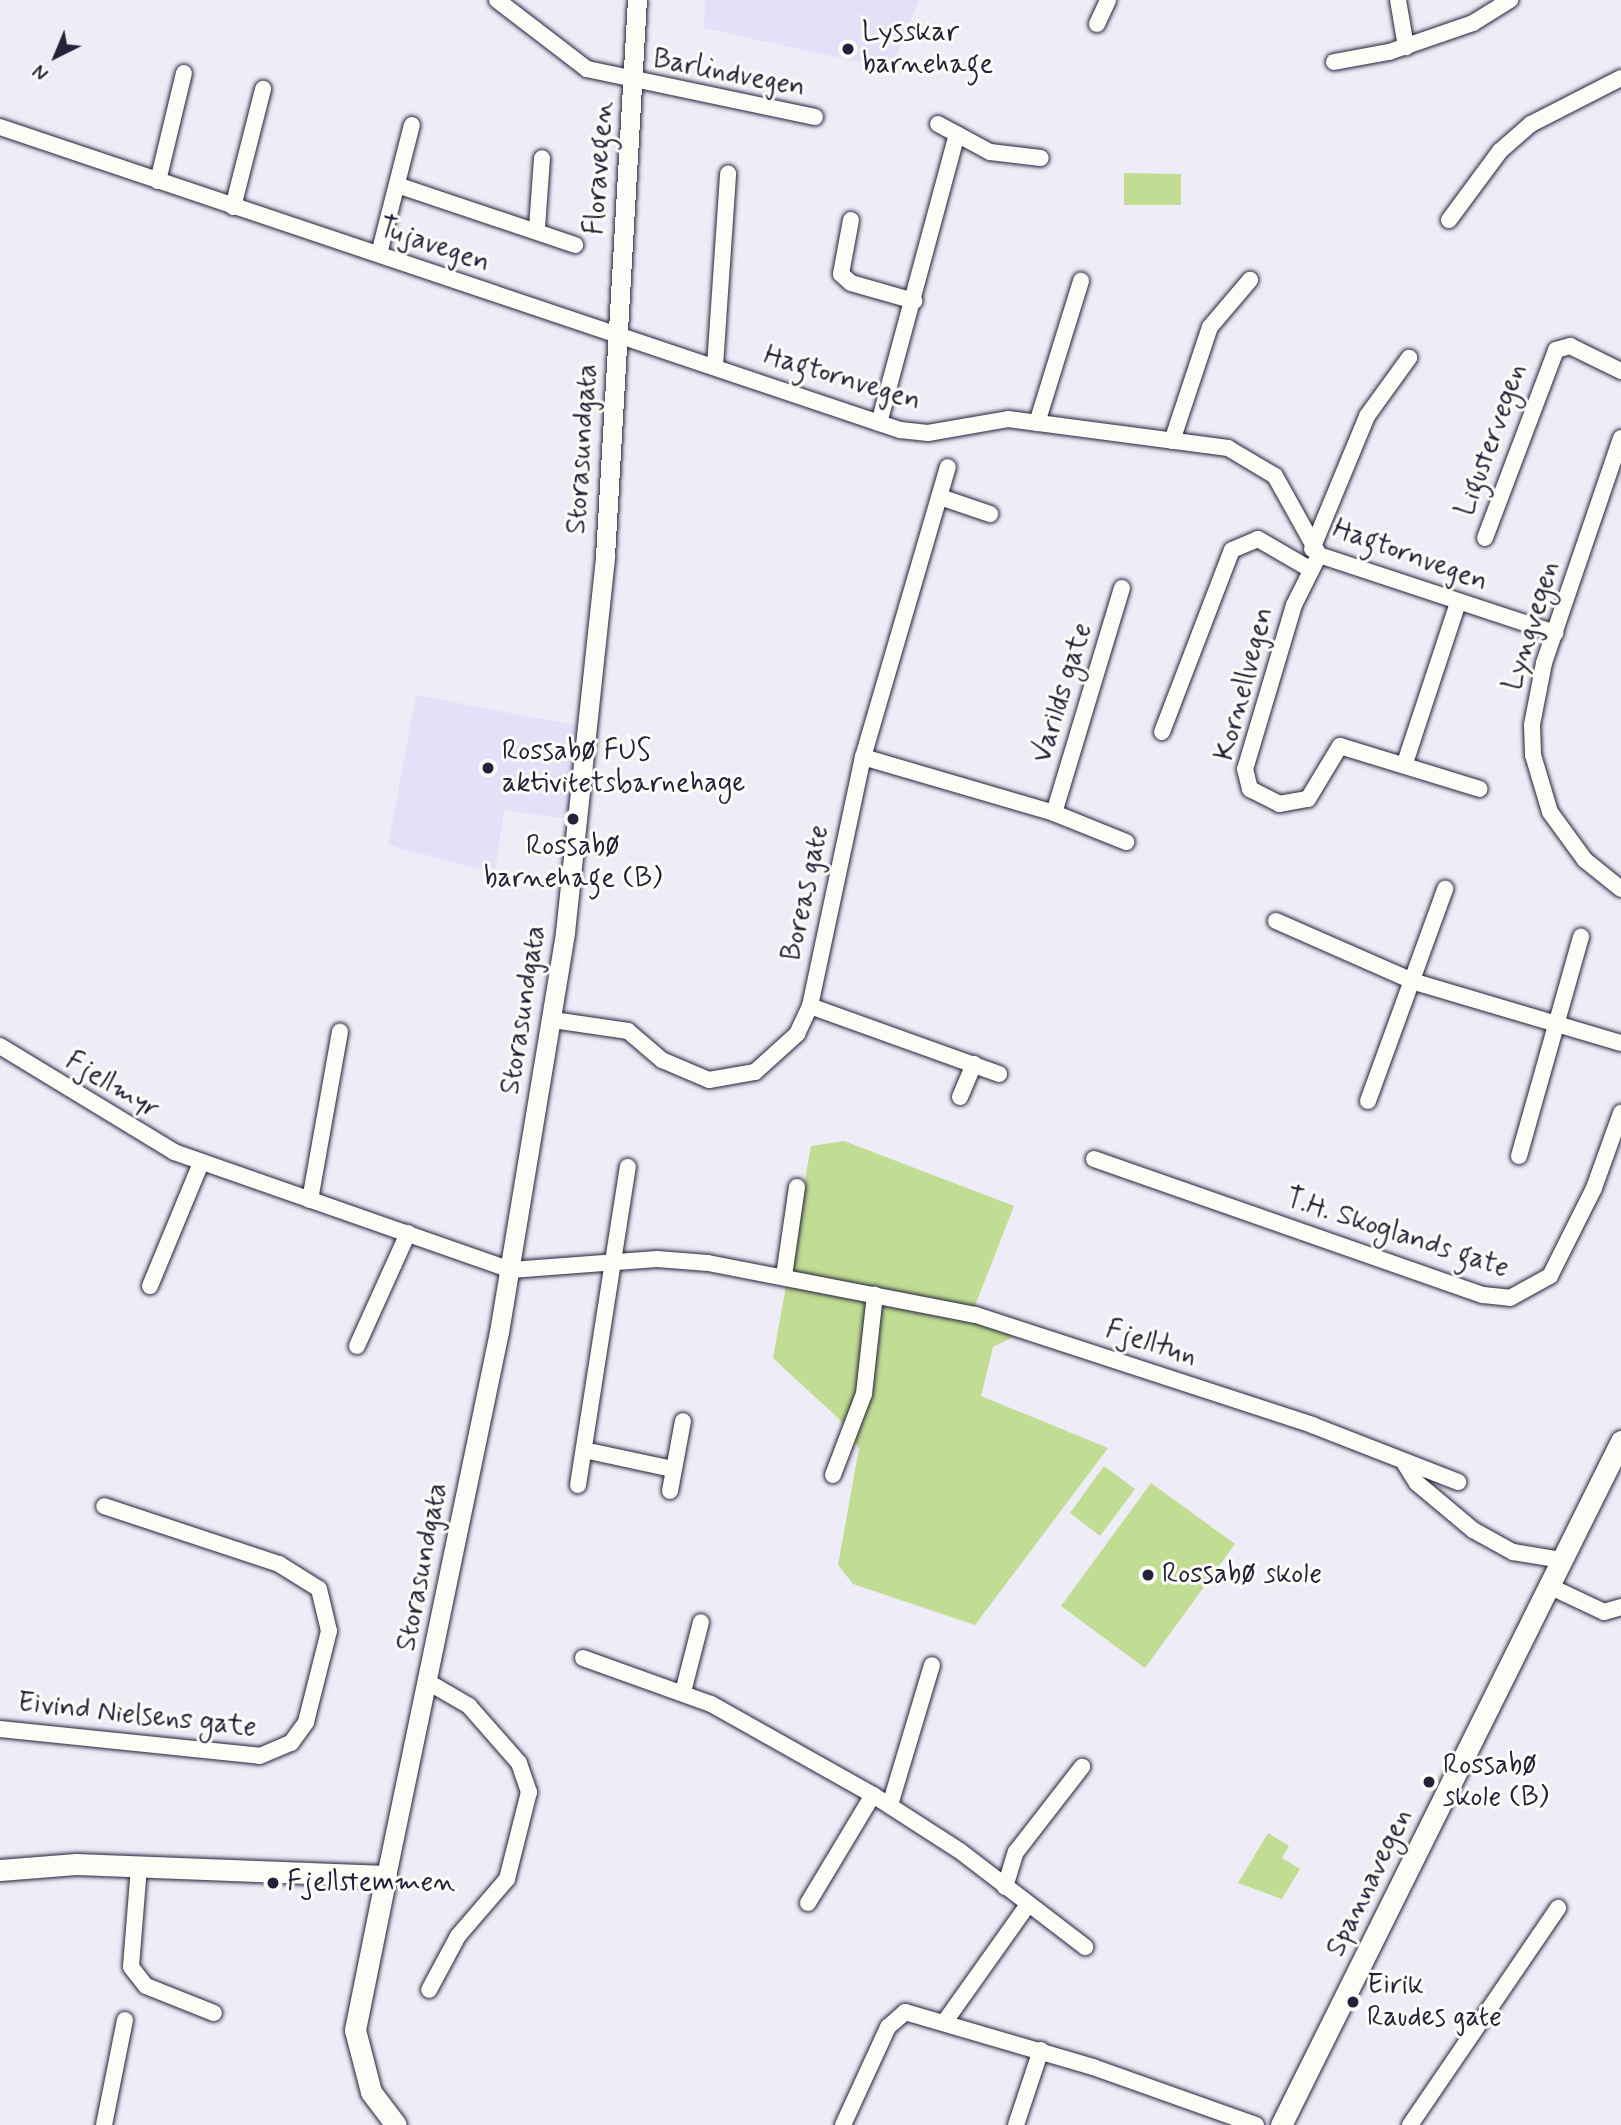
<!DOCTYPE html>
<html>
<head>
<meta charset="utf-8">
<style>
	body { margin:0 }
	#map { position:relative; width:1621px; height:2125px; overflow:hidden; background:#eeecf7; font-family:Mynerve,sans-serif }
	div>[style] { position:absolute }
	.built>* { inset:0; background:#e4e0f7 }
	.green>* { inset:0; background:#c1dc93 }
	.roads { filter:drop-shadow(0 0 2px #22223b) drop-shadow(0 0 2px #22223b) }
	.minor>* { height:16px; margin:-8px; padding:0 8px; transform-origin:8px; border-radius:8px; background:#fdfcf7 }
	.tertiary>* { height:19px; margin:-9.5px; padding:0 9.5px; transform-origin:9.5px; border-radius:9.5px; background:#fdfcf7 }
	.secondary>* { height:21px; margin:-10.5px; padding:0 10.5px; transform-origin:10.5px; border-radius:10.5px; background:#fdfcf7 }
	.dots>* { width:19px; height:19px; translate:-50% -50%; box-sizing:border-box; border:4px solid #fdfcf7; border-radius:50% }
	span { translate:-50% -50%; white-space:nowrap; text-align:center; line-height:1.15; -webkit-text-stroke:6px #fdfcf7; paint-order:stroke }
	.poi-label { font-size:28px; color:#22223b }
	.left { translate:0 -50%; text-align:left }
	.street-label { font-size:28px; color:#22223b }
	.north { position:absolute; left:21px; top:21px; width:70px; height:70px; -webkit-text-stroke:5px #fdfcf7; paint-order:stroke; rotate:223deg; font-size:19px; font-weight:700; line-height:28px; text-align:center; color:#22223b }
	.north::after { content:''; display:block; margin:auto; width:24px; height:32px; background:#22223b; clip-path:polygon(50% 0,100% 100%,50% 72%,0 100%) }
</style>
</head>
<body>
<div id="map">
	<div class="built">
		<i style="clip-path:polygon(705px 0,919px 0,891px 69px,704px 28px)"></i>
		<i style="clip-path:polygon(416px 695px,579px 726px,567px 819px,504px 810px,495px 873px,388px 845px)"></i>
	</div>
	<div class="green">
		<i style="clip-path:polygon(1124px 173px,1181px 174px,1181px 205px,1124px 205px)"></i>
		<i style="clip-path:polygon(844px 1141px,1014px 1206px,971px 1316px,1025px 1331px,993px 1347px,981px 1396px,1108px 1448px,975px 1625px,853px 1584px,838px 1565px,859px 1448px,839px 1419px,773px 1358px,811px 1146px)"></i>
		<i style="clip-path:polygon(1104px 1466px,1135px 1489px,1100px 1536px,1070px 1513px)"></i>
		<i style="clip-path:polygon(1151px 1483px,1235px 1544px,1145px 1668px,1061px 1606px)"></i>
		<i style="clip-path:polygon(1268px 1833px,1289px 1846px,1282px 1858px,1300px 1869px,1282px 1899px,1238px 1883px)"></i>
	</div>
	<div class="roads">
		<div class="minor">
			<i style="left:497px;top:0;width:113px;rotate:37.5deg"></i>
			<i style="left:587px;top:69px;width:233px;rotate:11.9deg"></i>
			<i style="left:1398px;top:0;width:48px;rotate:80.3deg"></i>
			<i style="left:1097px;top:24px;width:26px;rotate:-65deg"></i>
			<i style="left:1334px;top:62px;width:56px;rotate:-10.3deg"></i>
			<i style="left:1389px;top:52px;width:89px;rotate:-19deg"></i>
			<i style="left:1473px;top:23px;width:44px;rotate:-31.9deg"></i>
			<i style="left:938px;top:124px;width:59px;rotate:28.3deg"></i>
			<i style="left:990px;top:152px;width:51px;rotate:6.7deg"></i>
			<i style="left:0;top:127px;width:950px;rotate:18.61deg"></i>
			<i style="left:900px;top:430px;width:28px;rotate:6deg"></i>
			<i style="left:928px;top:433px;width:81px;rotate:-9.9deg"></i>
			<i style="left:1008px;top:419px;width:222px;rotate:7.5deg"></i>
			<i style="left:1228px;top:448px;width:55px;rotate:30.8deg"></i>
			<i style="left:1275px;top:476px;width:90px;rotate:60.9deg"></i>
			<i style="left:1319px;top:555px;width:249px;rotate:18.3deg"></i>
			<i style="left:158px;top:181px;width:111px;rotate:-76.5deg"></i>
			<i style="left:397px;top:185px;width:188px;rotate:18.6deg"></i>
			<i style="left:233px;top:207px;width:122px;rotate:-75.7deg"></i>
			<i style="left:851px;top:220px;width:55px;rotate:100.5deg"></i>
			<i style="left:841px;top:274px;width:13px;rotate:42deg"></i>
			<i style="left:851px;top:283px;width:66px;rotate:15.9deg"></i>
			<i style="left:1449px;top:220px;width:86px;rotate:-53.5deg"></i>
			<i style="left:1500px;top:151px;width:41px;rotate:-41.1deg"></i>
			<i style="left:1531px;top:124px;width:101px;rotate:-27.1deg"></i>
			<i style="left:537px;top:228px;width:70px;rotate:-85.9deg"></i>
			<i style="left:379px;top:254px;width:133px;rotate:-75.7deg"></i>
			<i style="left:715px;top:366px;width:193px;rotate:-86.1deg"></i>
			<i style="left:879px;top:423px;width:299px;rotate:-74.9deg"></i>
			<i style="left:1037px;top:423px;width:149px;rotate:-72.8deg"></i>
			<i style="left:1621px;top:438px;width:238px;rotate:108.9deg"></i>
			<i style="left:1544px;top:663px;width:63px;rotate:101deg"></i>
			<i style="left:1532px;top:725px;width:30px;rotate:88deg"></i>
			<i style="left:1533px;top:755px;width:59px;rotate:73.4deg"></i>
			<i style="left:1550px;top:812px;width:59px;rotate:53.9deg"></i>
			<i style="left:1585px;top:860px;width:46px;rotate:38.9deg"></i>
			<i style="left:1172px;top:441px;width:120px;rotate:-71.6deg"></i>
			<i style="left:1210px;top:327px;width:62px;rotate:-49.6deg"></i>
			<i style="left:940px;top:497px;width:53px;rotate:18.8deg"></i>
			<i style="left:1485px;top:538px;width:201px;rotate:-69.3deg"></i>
			<i style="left:1556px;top:350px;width:15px;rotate:-16deg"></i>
			<i style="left:1570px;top:346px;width:57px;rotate:26.1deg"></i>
			<i style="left:1312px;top:549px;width:144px;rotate:-67.5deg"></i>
			<i style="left:1367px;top:416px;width:72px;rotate:-54.1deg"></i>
			<i style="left:1319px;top:555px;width:56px;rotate:116.6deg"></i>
			<i style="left:1294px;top:605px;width:171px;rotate:106.6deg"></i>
			<i style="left:1245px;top:769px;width:21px;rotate:76deg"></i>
			<i style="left:1250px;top:789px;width:33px;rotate:27deg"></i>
			<i style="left:1279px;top:804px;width:29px;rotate:-10deg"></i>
			<i style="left:1308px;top:799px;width:62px;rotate:-58.9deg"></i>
			<i style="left:1340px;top:746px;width:146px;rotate:17.1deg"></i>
			<i style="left:1162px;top:732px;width:195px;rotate:-69deg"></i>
			<i style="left:1232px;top:550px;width:28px;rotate:-23deg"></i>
			<i style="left:1258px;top:539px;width:58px;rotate:30.1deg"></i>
			<i style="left:863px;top:757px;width:199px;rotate:16.3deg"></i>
			<i style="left:1054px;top:813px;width:78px;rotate:21.9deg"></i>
			<i style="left:1405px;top:763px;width:169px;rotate:-71.7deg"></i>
			<i style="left:1054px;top:813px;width:235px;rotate:-73.2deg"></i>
			<i style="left:1276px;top:921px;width:152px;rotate:23.7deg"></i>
			<i style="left:1415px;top:982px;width:215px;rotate:16.5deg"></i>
			<i style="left:810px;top:1006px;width:201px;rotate:19.8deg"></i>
			<i style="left:553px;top:1020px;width:76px;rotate:8.3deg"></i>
			<i style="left:628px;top:1031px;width:45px;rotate:40.5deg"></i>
			<i style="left:662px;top:1060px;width:51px;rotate:23.1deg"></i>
			<i style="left:709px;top:1080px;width:47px;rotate:-9.9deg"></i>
			<i style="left:755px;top:1072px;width:57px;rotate:-42.1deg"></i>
			<i style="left:797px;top:1034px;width:31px;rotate:-65deg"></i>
			<i style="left:810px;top:1006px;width:255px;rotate:-78deg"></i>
			<i style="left:863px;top:757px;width:302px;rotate:-73.7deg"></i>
			<i style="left:0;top:1046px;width:204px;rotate:31.3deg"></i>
			<i style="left:174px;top:1152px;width:357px;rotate:19.3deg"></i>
			<i style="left:511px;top:1270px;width:146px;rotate:-4.3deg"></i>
			<i style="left:657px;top:1259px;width:51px;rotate:4.5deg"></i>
			<i style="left:708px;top:1263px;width:273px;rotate:11deg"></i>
			<i style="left:976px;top:1315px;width:354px;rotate:18.1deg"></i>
			<i style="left:1312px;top:1425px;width:157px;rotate:21.3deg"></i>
			<i style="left:960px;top:1097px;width:36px;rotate:-67deg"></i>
			<i style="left:1368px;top:1101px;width:226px;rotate:-70deg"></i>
			<i style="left:1519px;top:1156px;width:228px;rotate:-74.2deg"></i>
			<i style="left:1094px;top:1159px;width:412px;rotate:19.3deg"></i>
			<i style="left:1483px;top:1295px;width:27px;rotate:6deg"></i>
			<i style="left:1510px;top:1298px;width:46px;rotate:-28.8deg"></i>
			<i style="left:1550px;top:1276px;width:98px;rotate:-63.4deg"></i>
			<i style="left:1594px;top:1188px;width:80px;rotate:-70.2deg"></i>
			<i style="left:310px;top:1200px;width:171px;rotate:-79.9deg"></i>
			<i style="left:784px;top:1276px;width:90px;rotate:-81.7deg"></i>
			<i style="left:150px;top:1286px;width:133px;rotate:-67.5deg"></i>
			<i style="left:357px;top:1346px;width:124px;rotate:-65.7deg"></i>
			<i style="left:584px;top:1450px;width:91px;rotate:12.1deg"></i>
			<i style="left:1405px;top:1464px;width:22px;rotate:58deg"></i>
			<i style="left:1417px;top:1483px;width:73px;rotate:40deg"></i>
			<i style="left:1473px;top:1530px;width:46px;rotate:28.8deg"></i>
			<i style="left:1513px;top:1552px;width:50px;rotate:9.3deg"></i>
			<i style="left:833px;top:1475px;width:87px;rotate:-69.1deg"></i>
			<i style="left:864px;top:1394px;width:100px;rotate:-83.7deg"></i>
			<i style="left:578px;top:1485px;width:322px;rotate:-81.1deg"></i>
			<i style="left:670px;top:1491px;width:71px;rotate:-79.5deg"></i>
			<i style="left:1549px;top:1586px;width:61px;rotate:25.3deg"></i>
			<i style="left:1604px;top:1612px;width:18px;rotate:-16deg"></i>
			<i style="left:583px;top:1658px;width:136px;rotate:19.8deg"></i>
			<i style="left:711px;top:1704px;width:186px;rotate:29.3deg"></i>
			<i style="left:873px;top:1795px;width:103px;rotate:32.8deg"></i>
			<i style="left:960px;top:1851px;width:158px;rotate:37.5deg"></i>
			<i style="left:428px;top:1682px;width:48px;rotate:30.3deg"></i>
			<i style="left:469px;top:1706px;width:76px;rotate:48.7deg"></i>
			<i style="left:519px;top:1763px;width:31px;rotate:71deg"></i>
			<i style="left:529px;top:1792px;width:90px;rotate:104.2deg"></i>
			<i style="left:507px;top:1879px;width:75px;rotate:130.7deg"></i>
			<i style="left:458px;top:1936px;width:61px;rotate:118.2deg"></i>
			<i style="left:683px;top:1692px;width:72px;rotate:-75.6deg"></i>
			<i style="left:0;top:1729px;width:261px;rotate:5.9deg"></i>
			<i style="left:260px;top:1756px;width:34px;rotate:-23deg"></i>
			<i style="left:291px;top:1743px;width:26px;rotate:-54deg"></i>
			<i style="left:306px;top:1722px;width:94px;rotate:-75.8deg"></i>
			<i style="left:329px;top:1631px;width:43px;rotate:-103.4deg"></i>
			<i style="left:319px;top:1589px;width:47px;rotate:-148deg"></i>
			<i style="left:279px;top:1564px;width:184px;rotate:-161.7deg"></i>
			<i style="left:890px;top:1805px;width:146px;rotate:-73.3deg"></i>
			<i style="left:139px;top:1867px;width:100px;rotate:94.6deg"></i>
			<i style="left:131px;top:1967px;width:24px;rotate:52deg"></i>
			<i style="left:146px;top:1986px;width:73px;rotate:21.7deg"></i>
			<i style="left:1005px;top:1887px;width:37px;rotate:-73deg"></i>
			<i style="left:1016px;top:1852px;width:108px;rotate:-52.2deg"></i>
			<i style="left:808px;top:1903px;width:126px;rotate:-59deg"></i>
			<i style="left:946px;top:2020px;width:140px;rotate:-54.6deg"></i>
			<i style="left:104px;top:2125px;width:107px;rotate:-78.7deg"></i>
			<i style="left:843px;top:2125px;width:108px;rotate:-65.3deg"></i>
			<i style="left:888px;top:2027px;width:23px;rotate:-41deg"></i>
			<i style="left:905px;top:2012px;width:196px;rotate:16.3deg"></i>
			<i style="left:1093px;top:2067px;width:173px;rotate:19.6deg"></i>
			<i style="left:1016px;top:2125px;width:79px;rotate:-71.6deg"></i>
			<i style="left:1410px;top:2125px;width:263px;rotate:-55.7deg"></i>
		</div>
		<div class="tertiary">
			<i style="left:386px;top:1876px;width:556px;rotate:-78.27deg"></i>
			<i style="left:499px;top:1332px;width:405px;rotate:-80.6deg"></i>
			<i style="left:565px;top:932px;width:378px;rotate:-83.9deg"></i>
			<i style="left:605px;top:556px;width:557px;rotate:-86.71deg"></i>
		</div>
		<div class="secondary">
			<i style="left:0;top:1870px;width:76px;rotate:-4.5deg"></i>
			<i style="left:76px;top:1864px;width:310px;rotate:2.2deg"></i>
			<i style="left:386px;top:1876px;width:157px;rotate:101.4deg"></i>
			<i style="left:355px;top:2030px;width:64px;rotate:75.5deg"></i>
			<i style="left:371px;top:2092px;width:41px;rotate:52.9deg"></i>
			<i style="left:1281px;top:2125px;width:764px;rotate:-63.57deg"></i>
		</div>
	</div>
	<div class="dots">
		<i style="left:848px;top:49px;background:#22223b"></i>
		<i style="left:488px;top:768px;background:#22223b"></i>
		<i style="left:573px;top:819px;background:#22223b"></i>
		<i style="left:1148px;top:1575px;background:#22223b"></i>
		<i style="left:1429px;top:1782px;background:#22223b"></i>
		<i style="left:273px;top:1883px;background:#22223b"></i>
		<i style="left:1353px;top:2002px;background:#22223b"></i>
	</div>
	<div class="poi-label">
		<span class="left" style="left:862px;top:49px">Lysskar<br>barnehage</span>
		<span class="left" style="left:502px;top:768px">Rossabø FUS<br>aktivitetsbarnehage</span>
		<span style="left:573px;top:863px">Rossabø<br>barnehage (B)</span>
		<span class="left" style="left:1162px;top:1575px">Rossabø skole</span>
		<span class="left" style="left:1443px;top:1782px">Rossabø<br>skole (B)</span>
		<span class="left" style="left:287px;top:1883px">Fjellstemmen</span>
		<span class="left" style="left:1367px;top:2002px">Eirik<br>Raudes gate</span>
	</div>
	<div class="street-label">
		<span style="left:729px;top:74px;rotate:11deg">Barlindvegen</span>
		<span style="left:600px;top:168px;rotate:-86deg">Floravegen</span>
		<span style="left:434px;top:246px;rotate:19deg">Tujavegen</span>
		<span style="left:842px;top:379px;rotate:17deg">Hagtornvegen</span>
		<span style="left:1492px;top:440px;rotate:-70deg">Ligustervegen</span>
		<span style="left:583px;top:449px;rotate:-86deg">Storasundgata</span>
		<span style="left:1410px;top:556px;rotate:20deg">Hagtornvegen</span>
		<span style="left:1532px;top:626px;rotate:-73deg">Lyngvegen</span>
		<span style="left:1245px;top:684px;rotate:-75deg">Kornellvegen</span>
		<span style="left:1063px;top:693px;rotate:-73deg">Varilds gate</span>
		<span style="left:806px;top:893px;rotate:-78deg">Boreas gate</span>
		<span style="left:524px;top:1010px;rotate:-81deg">Storasundgata</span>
		<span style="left:112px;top:1086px;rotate:31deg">Fjellmyr</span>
		<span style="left:1397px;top:1234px;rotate:18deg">T.H. Skoglands gate</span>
		<span style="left:1151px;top:1344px;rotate:18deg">Fjelltun</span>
		<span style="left:423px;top:1567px;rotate:-79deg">Storasundgata</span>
		<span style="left:137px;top:1716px;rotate:6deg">Eivind Nielsens gate</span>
		<span style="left:1370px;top:1883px;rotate:-64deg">Spannavegen</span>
	</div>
	<div class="north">N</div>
</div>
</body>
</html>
